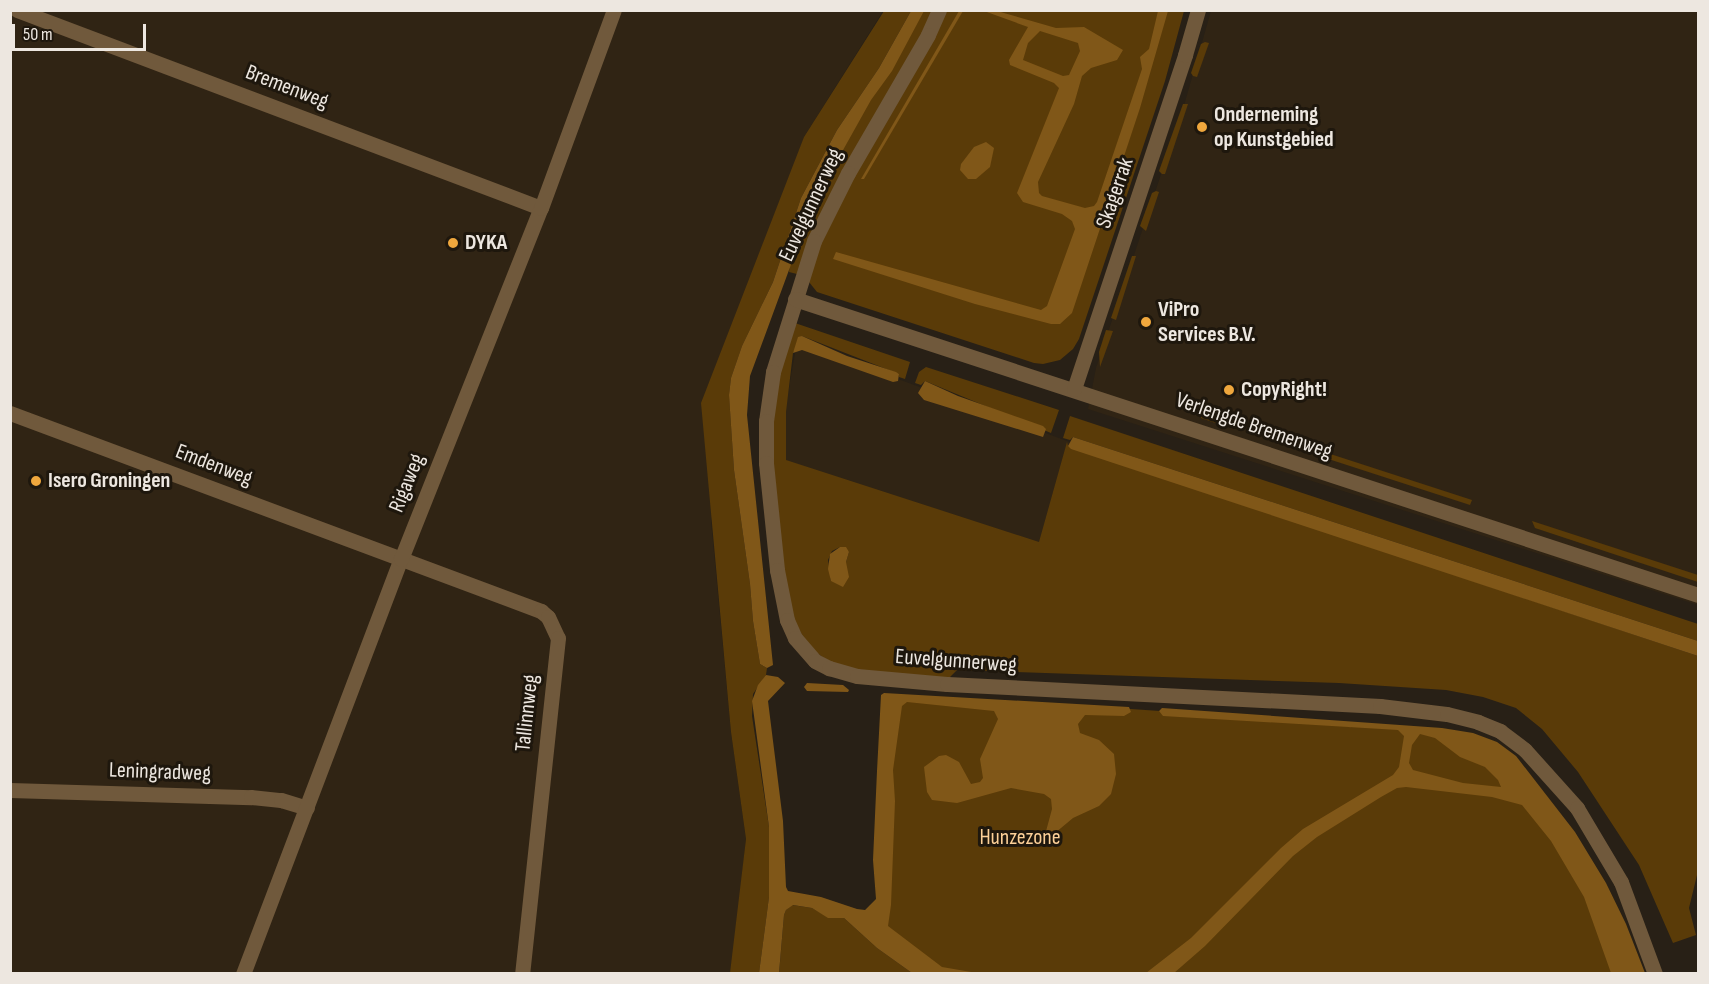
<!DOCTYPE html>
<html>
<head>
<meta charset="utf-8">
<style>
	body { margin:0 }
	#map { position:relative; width:1709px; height:984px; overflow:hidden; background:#282016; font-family:"Sofia Sans Condensed",sans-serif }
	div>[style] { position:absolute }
	.built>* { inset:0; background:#302414 }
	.green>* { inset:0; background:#5a3b08 }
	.water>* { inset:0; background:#805718 }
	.street>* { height:15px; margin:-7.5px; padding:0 7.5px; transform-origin:7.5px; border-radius:7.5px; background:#70593c }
	.dots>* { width:16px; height:16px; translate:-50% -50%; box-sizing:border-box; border:3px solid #1e170d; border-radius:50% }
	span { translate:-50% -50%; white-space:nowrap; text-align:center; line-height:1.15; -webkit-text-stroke:6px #1e170d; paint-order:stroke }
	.street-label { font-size:22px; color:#ede7e0 }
	.poi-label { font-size:22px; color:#ede7e0; font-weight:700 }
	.left { translate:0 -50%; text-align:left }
	.park-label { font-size:22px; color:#fcd098 }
	.frame { position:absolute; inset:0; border:12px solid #ede7e0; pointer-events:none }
	.scale { position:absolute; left:12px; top:24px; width:134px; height:27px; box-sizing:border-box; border:3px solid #ede7e0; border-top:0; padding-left:8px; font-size:18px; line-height:21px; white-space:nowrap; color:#ede7e0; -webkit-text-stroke:4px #1e170d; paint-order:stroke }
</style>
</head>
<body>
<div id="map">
	<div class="built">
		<i style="clip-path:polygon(10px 11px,883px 11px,804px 137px,711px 521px,731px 732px,746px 839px,732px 973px,11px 973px)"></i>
		<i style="clip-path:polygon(1211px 11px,1698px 11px,1698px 605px,1088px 409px,1096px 368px,1183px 109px)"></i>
		<i style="clip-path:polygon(797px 342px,1086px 448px,1060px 565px,782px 472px,782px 428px)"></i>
	</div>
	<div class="green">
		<i style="clip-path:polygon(884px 11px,911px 11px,879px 68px,837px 130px,801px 198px,773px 282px,742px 346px,731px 378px,729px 395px,734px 470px,750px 584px,753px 621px,760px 664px,767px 668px,766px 675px,753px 694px,752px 716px,769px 827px,769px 897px,759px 973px,730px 973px,746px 839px,731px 732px,701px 403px,804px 137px)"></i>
		<i style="clip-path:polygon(914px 11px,1184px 11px,1165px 81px,1079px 339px,1073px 349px,1060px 360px,1043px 364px,1034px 363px,817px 292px,809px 282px,797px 274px,789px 272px,792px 234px,871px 84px)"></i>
		<i style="clip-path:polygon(1205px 42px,1209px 43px,1197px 77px,1193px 76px,1191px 73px,1201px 44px)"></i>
		<i style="clip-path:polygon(1183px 104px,1188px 104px,1165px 174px,1162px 174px,1159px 171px)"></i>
		<i style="clip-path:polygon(1156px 191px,1159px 192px,1146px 231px,1140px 226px,1152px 193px)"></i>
		<i style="clip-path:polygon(1132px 256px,1136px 256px,1116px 320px,1111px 318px)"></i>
		<i style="clip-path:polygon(evenodd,792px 322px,910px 362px,905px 379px,899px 377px,899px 374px,802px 336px,793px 353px,786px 412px,786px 460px,1039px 542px,1067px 442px,1068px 446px,1698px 656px,1698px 871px,1689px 908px,1696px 935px,1673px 943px,1639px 865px,1578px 772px,1542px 729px,1516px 708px,1483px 697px,1446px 690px,1339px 683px,957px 670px,948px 679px,858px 671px,831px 663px,810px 648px,792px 618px,782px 570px,771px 463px,771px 421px,778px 373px,792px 322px,840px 547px,849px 552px,846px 562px,831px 581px,828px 560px,832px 551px,840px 547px)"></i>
		<i style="clip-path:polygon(1106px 330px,1113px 331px,1100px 367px,1099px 352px)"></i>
		<i style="clip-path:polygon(926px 367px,1059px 410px,1051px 433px,925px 381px,921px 385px,915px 383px,919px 372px)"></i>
		<i style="clip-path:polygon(1202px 413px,1229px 421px,1227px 427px,1201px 418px)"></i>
		<i style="clip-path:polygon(1070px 416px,1698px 624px,1698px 641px,1073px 437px,1070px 440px,1063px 438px)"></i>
		<i style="clip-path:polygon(1275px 436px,1472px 500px,1470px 505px,1273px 441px)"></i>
		<i style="clip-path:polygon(1532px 521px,1698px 575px,1698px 582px,1535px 528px)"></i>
		<i style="clip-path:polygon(888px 697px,1131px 709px,1438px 730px,1493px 744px,1637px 973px,936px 974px,882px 942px)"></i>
		<i style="clip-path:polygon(792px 905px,812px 908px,828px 917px,844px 918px,877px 948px,912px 973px,779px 974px,784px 915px,786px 910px)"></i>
	</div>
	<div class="water">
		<i style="clip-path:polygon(911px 11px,924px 11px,892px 71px,871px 100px,814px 202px,750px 376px,747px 415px,773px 665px,767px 668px,760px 664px,753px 621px,750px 584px,734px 470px,729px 395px,731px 378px,742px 346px,773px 282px,801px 198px,837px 130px,879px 68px)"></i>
		<i style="clip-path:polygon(959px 11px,963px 11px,864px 179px,861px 179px)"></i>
		<i style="clip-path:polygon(evenodd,984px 11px,997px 11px,1056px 28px,1084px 27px,1123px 50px,1117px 60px,1091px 68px,1082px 76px,1074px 104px,1038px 182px,1039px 193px,1042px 196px,1085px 208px,1094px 206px,1097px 202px,1142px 69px,1140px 57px,1149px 49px,1158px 11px,1168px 11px,1140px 108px,1072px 313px,1060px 324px,1051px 324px,975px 304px,833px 259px,836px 252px,1041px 310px,1047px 306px,1075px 229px,1072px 221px,1062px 214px,1023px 202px,1017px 193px,1059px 88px,1054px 83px,1010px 65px,1009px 60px,1028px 27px,984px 11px,1040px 31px,1078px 43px,1080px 51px,1069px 75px,1063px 76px,1023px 60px,1028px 43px,1040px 31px)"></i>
		<i style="clip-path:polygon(986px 142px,994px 148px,990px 167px,976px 179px,968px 179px,960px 170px,961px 164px,974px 147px)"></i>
		<i style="clip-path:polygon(802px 336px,847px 356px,896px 372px,899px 374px,898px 381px,893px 382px,802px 350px,793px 353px,798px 337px)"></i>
		<i style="clip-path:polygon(925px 381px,958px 396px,1043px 426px,1046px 429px,1043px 437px,924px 400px,918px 393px)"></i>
		<i style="clip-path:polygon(1073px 437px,1698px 641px,1698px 656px,1071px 449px,1068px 446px)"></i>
		<i style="clip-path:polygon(840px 547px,846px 547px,849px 552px,846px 562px,849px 577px,843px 587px,831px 581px,828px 569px,830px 554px)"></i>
		<i style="clip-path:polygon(766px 675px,778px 677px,785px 683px,768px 701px,783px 821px,786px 887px,788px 891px,821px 897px,857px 909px,865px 910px,876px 899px,873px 860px,877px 771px,881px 695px,884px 693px,1129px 707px,1131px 712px,1124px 716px,1085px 715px,1078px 724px,1080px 733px,1099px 740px,1114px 754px,1116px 774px,1111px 794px,1099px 806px,1073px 818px,1049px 838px,1045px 835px,1052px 809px,1051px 799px,1044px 794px,1011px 788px,957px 803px,932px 800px,927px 792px,924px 767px,939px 756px,946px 755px,959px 762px,971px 784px,980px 782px,983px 778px,980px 759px,998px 719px,994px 711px,907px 702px,902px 706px,893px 770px,895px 801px,891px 905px,888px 926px,942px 967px,977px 973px,912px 973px,877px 948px,844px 918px,828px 918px,812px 908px,793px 905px,786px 910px,784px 915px,779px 973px,759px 973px,769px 897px,769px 827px,752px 701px,758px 685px)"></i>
		<i style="clip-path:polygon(807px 683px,843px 685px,849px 690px,848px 692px,807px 691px,804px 687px)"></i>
		<i style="clip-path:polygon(evenodd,1162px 708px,1442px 728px,1473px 733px,1497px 742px,1516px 756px,1575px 832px,1606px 883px,1626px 924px,1645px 973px,1611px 973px,1584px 897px,1551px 841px,1522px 805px,1492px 797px,1406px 787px,1397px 788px,1381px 797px,1317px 837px,1293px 856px,1205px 946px,1174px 973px,1146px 973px,1191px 938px,1281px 848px,1303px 829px,1393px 775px,1399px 767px,1404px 736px,1398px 730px,1163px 716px,1159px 711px,1162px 708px,1420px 734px,1435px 738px,1460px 757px,1485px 767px,1498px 780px,1501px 787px,1463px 783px,1413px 770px,1409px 763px,1412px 745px,1420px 734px)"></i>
	</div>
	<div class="street">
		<i style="left:17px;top:10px;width:560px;rotate:20.7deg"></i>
		<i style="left:939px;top:10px;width:27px;rotate:114deg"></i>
		<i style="left:928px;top:35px;width:160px;rotate:120.1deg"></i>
		<i style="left:848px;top:173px;width:76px;rotate:116.6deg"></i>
		<i style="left:814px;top:241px;width:137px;rotate:107.4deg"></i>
		<i style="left:773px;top:372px;width:49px;rotate:98.1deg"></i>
		<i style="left:766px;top:421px;width:42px;rotate:90deg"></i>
		<i style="left:766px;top:463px;width:108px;rotate:84.1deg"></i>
		<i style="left:777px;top:570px;width:51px;rotate:78.7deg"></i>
		<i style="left:787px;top:620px;width:20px;rotate:66deg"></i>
		<i style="left:795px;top:638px;width:30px;rotate:49deg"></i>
		<i style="left:815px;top:661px;width:16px;rotate:27deg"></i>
		<i style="left:829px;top:668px;width:29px;rotate:16deg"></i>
		<i style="left:857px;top:676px;width:90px;rotate:5.1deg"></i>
		<i style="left:947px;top:684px;width:434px;rotate:2.9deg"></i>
		<i style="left:1380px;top:706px;width:67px;rotate:6.8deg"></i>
		<i style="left:1447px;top:714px;width:32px;rotate:14deg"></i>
		<i style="left:1478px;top:722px;width:24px;rotate:22deg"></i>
		<i style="left:1500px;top:731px;width:31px;rotate:37deg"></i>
		<i style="left:1525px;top:750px;width:78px;rotate:48.1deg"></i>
		<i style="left:1577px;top:808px;width:86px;rotate:59.3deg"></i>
		<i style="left:1621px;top:882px;width:98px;rotate:69.7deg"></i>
		<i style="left:795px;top:299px;width:950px;rotate:18.15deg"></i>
		<i style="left:1074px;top:389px;width:352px;rotate:-71.6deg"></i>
		<i style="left:1185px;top:55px;width:47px;rotate:-73.9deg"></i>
		<i style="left:10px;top:413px;width:567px;rotate:20.45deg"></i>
		<i style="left:541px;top:611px;width:9px;rotate:41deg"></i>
		<i style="left:548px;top:617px;width:23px;rotate:65deg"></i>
		<i style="left:558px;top:638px;width:338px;rotate:96.1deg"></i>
		<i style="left:10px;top:790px;width:241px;rotate:1.7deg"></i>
		<i style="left:251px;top:797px;width:30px;rotate:6deg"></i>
		<i style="left:281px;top:800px;width:27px;rotate:17deg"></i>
		<i style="left:243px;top:974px;width:444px;rotate:-69.2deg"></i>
		<i style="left:401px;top:559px;width:378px;rotate:-68.3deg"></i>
		<i style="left:541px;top:208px;width:211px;rotate:-69.8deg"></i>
	</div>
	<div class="dots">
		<i style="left:1202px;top:127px;background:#efa73d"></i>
		<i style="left:453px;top:243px;background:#efa73d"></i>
		<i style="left:1146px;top:322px;background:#efa73d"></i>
		<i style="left:1229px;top:390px;background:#efa73d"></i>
		<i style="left:36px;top:481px;background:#efa73d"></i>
	</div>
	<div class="street-label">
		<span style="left:287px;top:87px;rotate:21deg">Bremenweg</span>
		<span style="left:1115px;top:193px;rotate:-71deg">Skagerrak</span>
		<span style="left:811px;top:205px;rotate:-65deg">Euvelgunnerweg</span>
		<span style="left:1254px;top:426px;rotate:19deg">Verlengde Bremenweg</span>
		<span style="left:214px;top:465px;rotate:21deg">Emdenweg</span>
		<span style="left:407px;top:483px;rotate:-68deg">Rigaweg</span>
		<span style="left:956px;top:661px;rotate:4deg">Euvelgunnerweg</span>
		<span style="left:527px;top:713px;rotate:-84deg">Tallinnweg</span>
		<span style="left:160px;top:772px;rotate:2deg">Leningradweg</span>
	</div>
	<div class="poi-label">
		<span class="left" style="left:1214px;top:127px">Onderneming<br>op Kunstgebied</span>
		<span class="left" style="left:465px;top:243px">DYKA</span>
		<span class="left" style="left:1158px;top:322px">ViPro<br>Services B.V.</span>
		<span class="left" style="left:1241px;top:390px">CopyRight!</span>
		<span class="left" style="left:48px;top:481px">Isero Groningen</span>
	</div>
	<div class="park-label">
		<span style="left:1020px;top:838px">Hunzezone</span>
	</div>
	<div class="frame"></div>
	<div class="scale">50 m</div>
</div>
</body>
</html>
